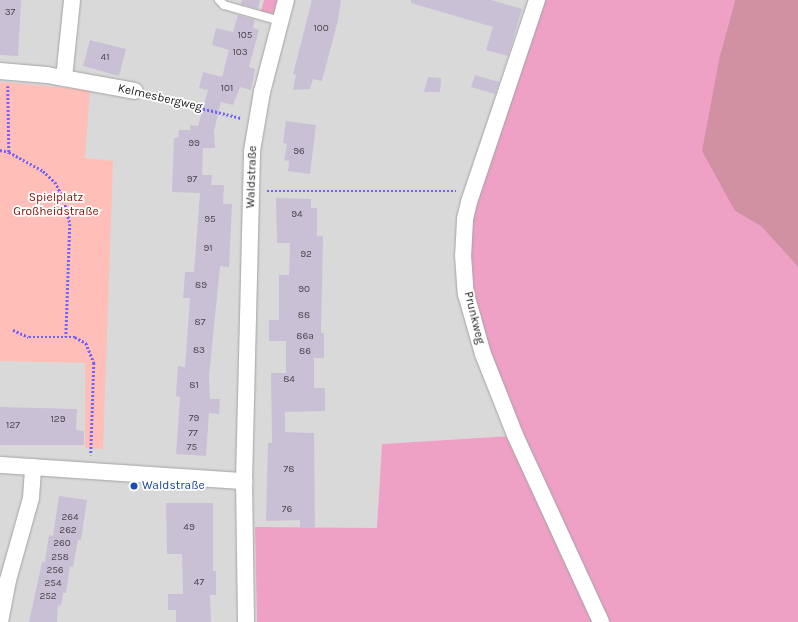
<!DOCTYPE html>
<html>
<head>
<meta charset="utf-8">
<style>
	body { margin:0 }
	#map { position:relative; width:798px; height:622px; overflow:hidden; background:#eae0ef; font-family:Karla,sans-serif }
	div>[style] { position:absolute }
	.residential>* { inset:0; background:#d9d9da }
	.grass>* { inset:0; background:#efa0c5 }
	.forest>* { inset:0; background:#d290a3 }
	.park>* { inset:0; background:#ffbeb7 }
	.building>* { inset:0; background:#cac0d6 }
	.path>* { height:2.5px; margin-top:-1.25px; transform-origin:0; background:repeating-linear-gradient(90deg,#7361ff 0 2px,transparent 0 4px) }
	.roads { filter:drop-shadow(0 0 1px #a3a3a3) drop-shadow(0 0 1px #a3a3a3) }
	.lane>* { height:8px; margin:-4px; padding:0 4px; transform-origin:4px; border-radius:4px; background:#fff }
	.street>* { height:16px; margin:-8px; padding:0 8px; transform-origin:8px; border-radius:8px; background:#fff }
	.dots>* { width:11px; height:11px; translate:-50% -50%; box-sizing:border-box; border:2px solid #fff; border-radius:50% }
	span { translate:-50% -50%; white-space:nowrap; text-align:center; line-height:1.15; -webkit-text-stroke:3.5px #fff; paint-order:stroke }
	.number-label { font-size:10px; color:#48454a }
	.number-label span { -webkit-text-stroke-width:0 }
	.street-label { font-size:12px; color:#1c1c1c }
	.park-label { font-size:12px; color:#830d00 }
	.transit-label { font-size:12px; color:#164399 }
	.left { translate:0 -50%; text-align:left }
</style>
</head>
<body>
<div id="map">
	<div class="residential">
		<i style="clip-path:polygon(0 0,531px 0,510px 436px,383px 444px,377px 528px,255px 528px,257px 622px,0 622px)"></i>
	</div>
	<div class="grass">
		<i style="clip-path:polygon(264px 0,278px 0,275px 14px,261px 11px)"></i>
		<i style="clip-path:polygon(543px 0,735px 0,720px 55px,735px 211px,761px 225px,798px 267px,798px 622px,606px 622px,552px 505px,488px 352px,471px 293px,468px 244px,477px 196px)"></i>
		<i style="clip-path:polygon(510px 436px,594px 622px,257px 622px,255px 527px,377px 528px,382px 444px)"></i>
	</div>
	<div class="forest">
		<i style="clip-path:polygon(735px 0,798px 0,798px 267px,761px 226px,735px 211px,702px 151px,720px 55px)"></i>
	</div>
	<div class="park">
		<i style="clip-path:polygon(0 82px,90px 90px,85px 158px,113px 161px,103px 449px,85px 448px,85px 363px,0 361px)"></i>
	</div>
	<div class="building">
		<i style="clip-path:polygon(0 0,21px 0,18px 56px,0 55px)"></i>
		<i style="clip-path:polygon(242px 0,260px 0,258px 9px,241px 4px)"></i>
		<i style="clip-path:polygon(312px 0,341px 0,338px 20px,322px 81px,313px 79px,310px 89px,293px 90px,296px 75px,293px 74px)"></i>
		<i style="clip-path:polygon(411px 0,491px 0,522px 9px,508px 56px,486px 50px,493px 27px,411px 3px)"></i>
		<i style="clip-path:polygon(238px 15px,255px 20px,253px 28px,259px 30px,249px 67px,255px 69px,251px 90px,240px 87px,233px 105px,221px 102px,214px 131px,215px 148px,203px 148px,202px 175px,212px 175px,211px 185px,224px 185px,223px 204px,232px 204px,229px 267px,220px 266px,209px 376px,210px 399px,220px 399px,219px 414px,209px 413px,206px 456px,176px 454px,180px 397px,176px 396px,178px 366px,185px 367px,190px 298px,183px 298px,185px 272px,194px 272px,200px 193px,172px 192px,174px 138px,178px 138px,179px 130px,190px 130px,190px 125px,198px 126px,208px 90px,199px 88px,203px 72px,222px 77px,229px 50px,212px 45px,216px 28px,233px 32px)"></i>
		<i style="clip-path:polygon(90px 40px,126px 49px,119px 76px,83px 66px)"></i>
		<i style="clip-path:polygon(475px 75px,499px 82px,495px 94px,471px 87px)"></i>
		<i style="clip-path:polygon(428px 77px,441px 78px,440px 92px,424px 92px)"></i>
		<i style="clip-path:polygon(286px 121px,316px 125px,310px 174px,288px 171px,289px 161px,284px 160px,287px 144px,283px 143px)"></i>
		<i style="clip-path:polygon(276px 198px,311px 199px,311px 208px,317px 208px,317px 236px,323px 236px,321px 333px,324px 333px,324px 358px,314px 358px,314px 388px,325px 388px,325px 411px,285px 412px,285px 432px,314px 433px,315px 528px,300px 528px,300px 520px,266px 521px,268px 443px,272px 443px,271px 373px,286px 373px,286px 341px,269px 341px,269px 320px,279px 320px,279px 275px,289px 275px,290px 243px,277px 243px)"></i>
		<i style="clip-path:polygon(0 407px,77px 409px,76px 430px,84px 431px,84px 445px,0 445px)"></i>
		<i style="clip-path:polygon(59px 496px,87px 500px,81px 540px,78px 540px,73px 567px,70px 566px,66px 593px,63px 593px,61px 606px,58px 605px,57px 622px,29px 622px,42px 562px,45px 562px,49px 535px,53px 536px)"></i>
		<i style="clip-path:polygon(166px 503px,213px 503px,213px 571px,216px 571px,216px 595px,210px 595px,211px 622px,176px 622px,176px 610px,168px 610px,168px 594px,183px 594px,182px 554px,167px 554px)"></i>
	</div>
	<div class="path">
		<i style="left:8px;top:86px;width:66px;rotate:89.1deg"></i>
		<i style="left:149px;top:95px;width:95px;rotate:14deg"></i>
		<i style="left:0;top:150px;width:9px;rotate:13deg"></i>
		<i style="left:9px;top:152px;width:39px;rotate:29deg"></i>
		<i style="left:43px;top:171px;width:16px;rotate:43deg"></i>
		<i style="left:55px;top:182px;width:17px;rotate:62deg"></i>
		<i style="left:63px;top:197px;width:28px;rotate:75deg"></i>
		<i style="left:70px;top:224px;width:113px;rotate:92deg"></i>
		<i style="left:267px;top:191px;width:189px"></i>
		<i style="left:13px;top:330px;width:17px;rotate:24deg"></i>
		<i style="left:29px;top:337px;width:46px"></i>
		<i style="left:75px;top:337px;width:13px;rotate:29deg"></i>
		<i style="left:86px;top:343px;width:22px;rotate:68deg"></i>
		<i style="left:94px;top:363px;width:92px;rotate:91.9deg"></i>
	</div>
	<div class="roads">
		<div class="lane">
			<i style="left:219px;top:0;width:7px;rotate:45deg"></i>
			<i style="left:224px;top:5px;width:58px;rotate:15.9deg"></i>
		</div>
		<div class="street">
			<i style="left:537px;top:0;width:213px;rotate:108.6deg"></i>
			<i style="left:469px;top:202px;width:18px;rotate:103deg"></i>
			<i style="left:465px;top:220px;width:35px;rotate:93deg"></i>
			<i style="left:463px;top:255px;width:39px;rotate:86deg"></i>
			<i style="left:466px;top:294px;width:62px;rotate:74.2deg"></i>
			<i style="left:483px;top:354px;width:87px;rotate:68.4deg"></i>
			<i style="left:515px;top:435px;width:206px;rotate:65.3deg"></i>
			<i style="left:0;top:71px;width:47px;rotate:4.9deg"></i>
			<i style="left:47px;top:75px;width:89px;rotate:10.3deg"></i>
			<i style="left:64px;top:78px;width:78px;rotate:-84.1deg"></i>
			<i style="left:0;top:465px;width:245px;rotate:3.8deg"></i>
			<i style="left:0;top:622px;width:43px;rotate:-79.2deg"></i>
			<i style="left:8px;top:580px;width:85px;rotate:-74.3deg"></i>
			<i style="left:31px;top:498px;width:31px;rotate:-86deg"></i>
			<i style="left:246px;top:622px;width:141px;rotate:-90.8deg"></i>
			<i style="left:244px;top:481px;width:330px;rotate:-88.6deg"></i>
			<i style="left:252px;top:151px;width:60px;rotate:-80.4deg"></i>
			<i style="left:262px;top:92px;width:95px;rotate:-75.4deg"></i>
		</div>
	</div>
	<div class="dots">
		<i style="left:134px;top:486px;background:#1a4fb4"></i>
	</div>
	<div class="number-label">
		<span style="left:10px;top:13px">37</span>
		<span style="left:321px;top:29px">100</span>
		<span style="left:245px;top:36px">105</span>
		<span style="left:240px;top:53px">103</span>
		<span style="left:105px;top:58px">41</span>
		<span style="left:227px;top:89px">101</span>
		<span style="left:194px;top:144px">99</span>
		<span style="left:299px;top:152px">96</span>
		<span style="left:192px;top:180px">97</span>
		<span style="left:297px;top:215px">94</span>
		<span style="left:210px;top:220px">95</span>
		<span style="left:208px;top:249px">91</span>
		<span style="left:306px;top:255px">92</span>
		<span style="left:201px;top:286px">89</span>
		<span style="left:304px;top:290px">90</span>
		<span style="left:304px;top:316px">88</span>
		<span style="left:200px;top:323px">87</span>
		<span style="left:305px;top:337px">86a</span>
		<span style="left:199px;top:351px">83</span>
		<span style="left:305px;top:352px">86</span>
		<span style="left:289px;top:380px">84</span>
		<span style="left:194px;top:386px">81</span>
		<span style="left:194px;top:419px">79</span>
		<span style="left:58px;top:420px">129</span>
		<span style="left:13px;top:426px">127</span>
		<span style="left:193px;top:434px">77</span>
		<span style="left:192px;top:448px">75</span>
		<span style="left:289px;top:470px">78</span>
		<span style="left:287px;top:510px">76</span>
		<span style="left:70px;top:518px">264</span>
		<span style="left:189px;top:528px">49</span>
		<span style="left:68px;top:531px">262</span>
		<span style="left:62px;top:544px">260</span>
		<span style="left:60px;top:558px">258</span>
		<span style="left:55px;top:571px">256</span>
		<span style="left:199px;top:583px">47</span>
		<span style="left:53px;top:584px">254</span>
		<span style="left:48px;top:597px">252</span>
	</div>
	<div class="street-label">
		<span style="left:160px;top:98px;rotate:13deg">Kelmesbergweg</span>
		<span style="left:252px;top:177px;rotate:-88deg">Waldstraße</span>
		<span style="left:474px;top:318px;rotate:76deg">Prunkweg</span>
	</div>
	<div class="park-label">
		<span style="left:56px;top:205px">Spielplatz<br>Großheidstraße</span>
	</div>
	<div class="transit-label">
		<span class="left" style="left:142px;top:486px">Waldstraße</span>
	</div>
</div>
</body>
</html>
